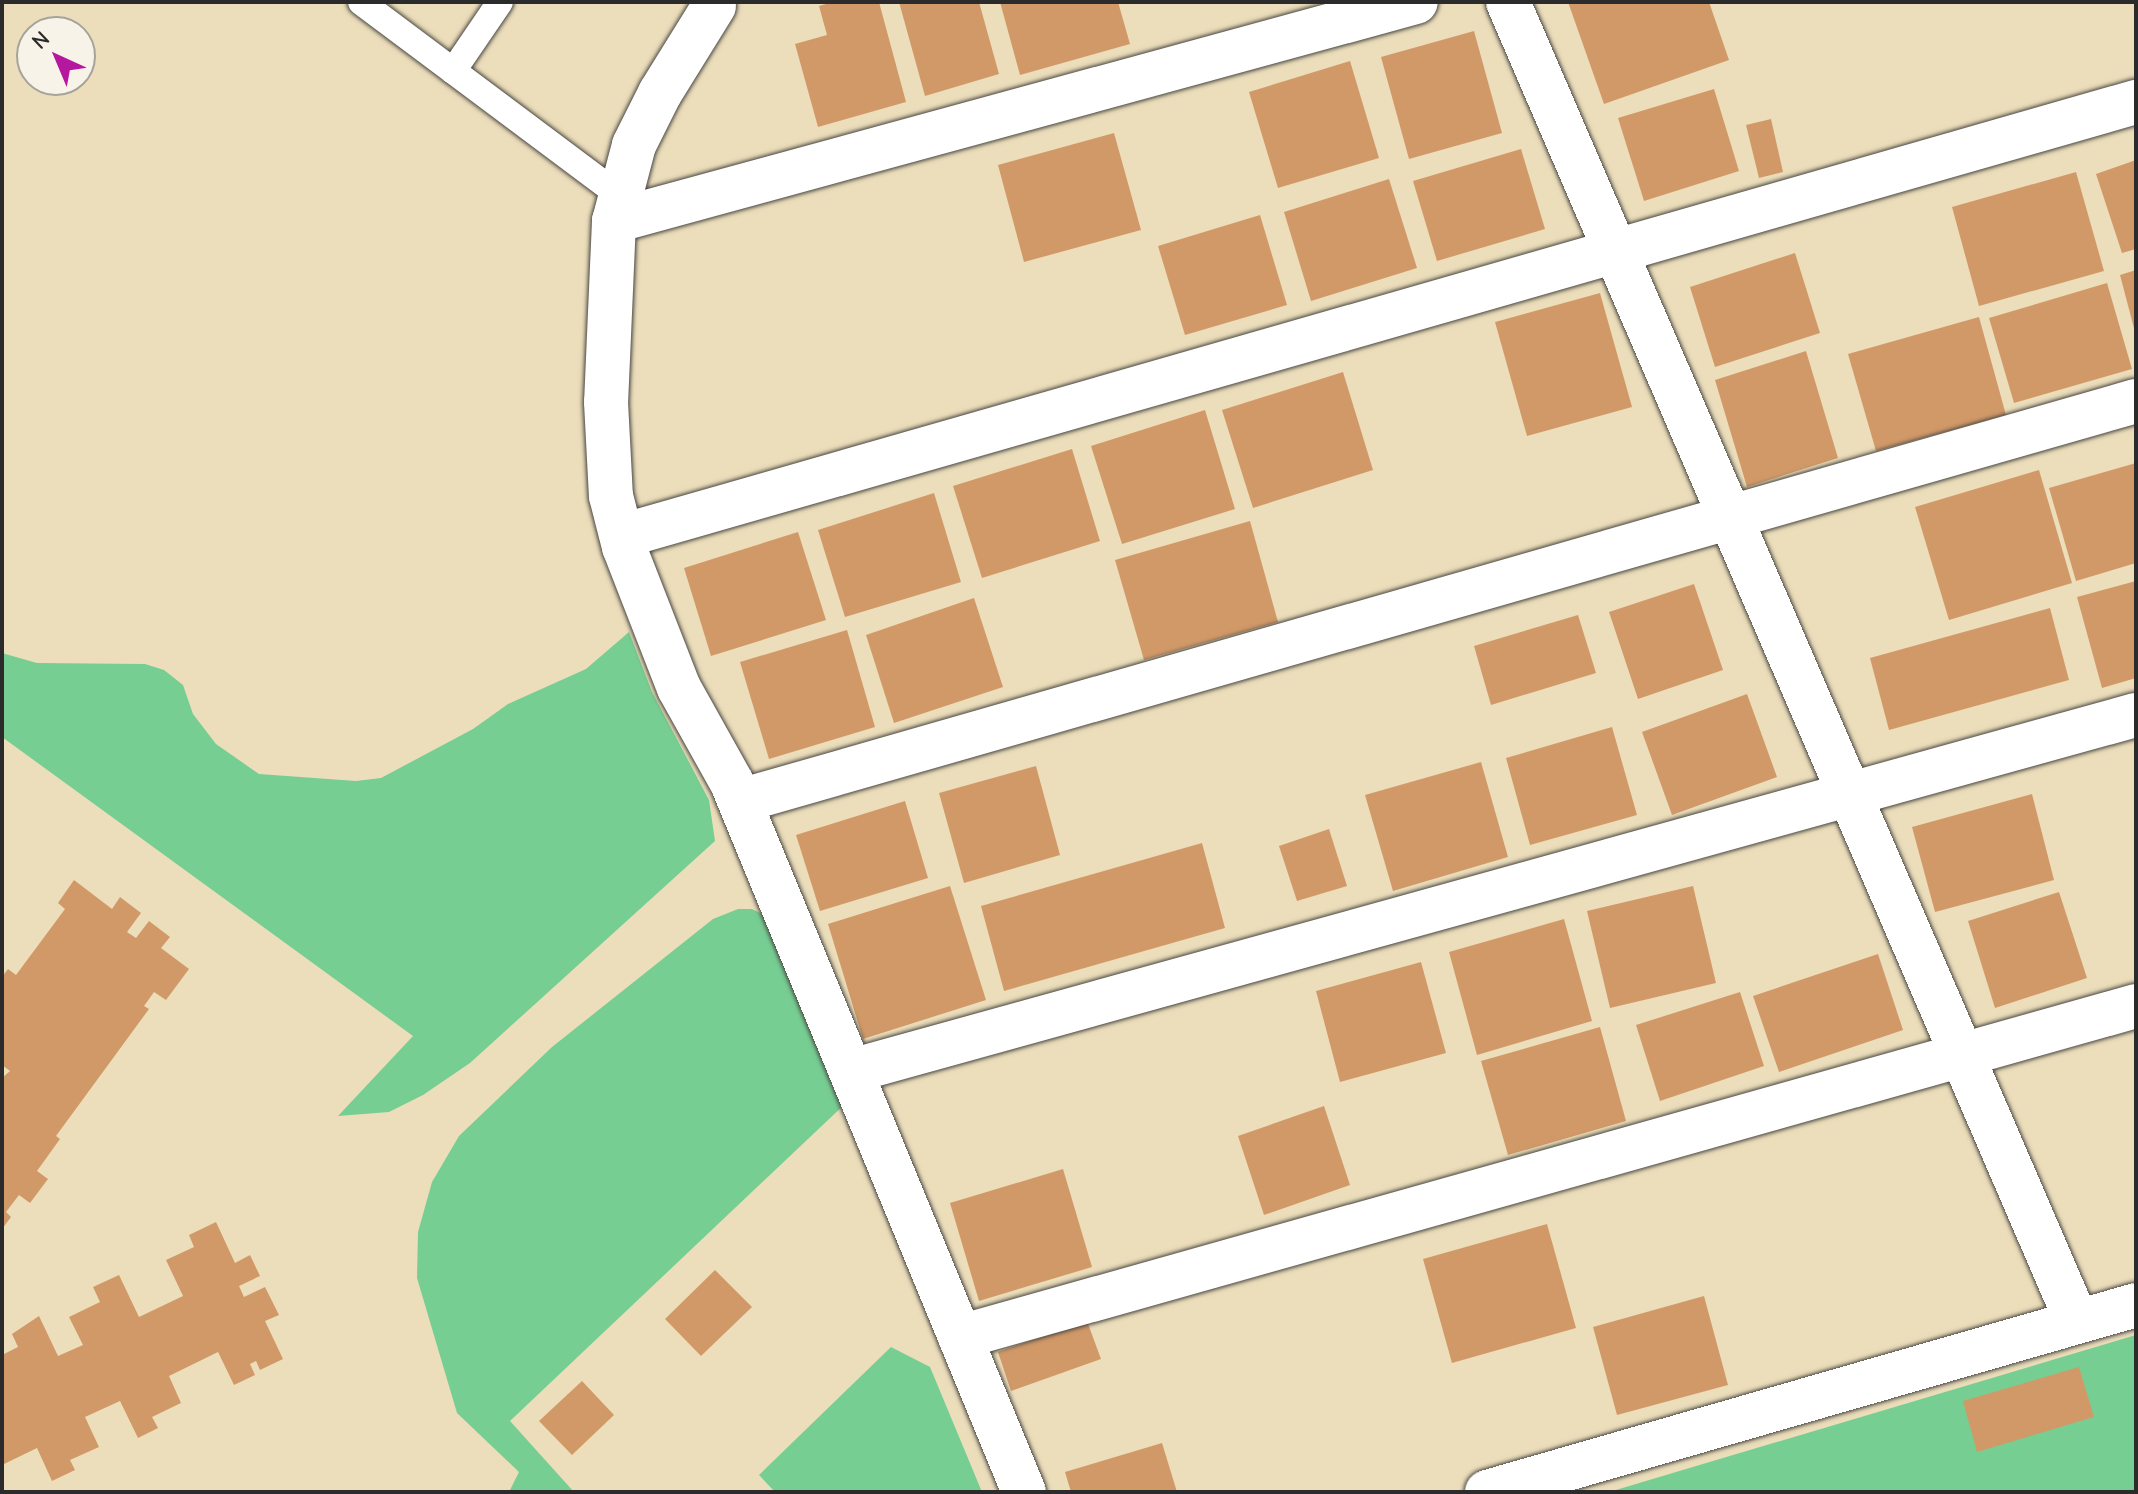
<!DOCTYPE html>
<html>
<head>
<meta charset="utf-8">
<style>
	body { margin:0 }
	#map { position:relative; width:2138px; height:1494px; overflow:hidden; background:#ecdebb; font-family:"Comic Neue",sans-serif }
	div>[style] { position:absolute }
	.green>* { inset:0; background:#77ce93 }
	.building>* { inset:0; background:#d29968 }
	.roads { filter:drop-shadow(0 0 2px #484641) drop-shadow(0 0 2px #484641) }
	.service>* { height:26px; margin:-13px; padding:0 13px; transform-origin:13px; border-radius:13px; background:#fff }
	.minor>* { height:44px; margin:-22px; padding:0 22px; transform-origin:22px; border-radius:22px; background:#fff }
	span { translate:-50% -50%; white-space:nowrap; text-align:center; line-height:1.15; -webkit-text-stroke:7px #f7f3e8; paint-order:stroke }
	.frame { position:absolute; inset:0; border:4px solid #2b2b2b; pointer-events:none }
	.north { position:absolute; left:16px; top:16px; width:80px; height:80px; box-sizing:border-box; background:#f7f3e8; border:2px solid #a5a39c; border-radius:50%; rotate:316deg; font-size:22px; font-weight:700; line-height:32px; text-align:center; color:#2b2b2b }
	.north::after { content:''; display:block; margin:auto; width:28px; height:36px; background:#b5179e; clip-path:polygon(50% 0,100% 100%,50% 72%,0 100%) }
</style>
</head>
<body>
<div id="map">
	<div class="green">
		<i style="clip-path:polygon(629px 632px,652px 692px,709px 800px,715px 841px,470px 1063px,423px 1095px,389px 1112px,338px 1116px,413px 1036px,2px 737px,2px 653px,37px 663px,145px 664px,164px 670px,183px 685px,193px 714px,216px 744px,259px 774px,356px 781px,381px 778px,473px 729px,508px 704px,586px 669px)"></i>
		<i style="clip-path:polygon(738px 909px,752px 909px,764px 915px,846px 1103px,510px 1421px,574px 1492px,509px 1492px,519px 1472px,457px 1413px,417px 1278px,418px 1232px,432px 1182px,459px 1136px,552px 1047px,713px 919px)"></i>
		<i style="clip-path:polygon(2136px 1335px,2136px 1492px,1609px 1492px)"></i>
		<i style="clip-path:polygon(891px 1347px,930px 1367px,982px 1492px,775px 1492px,759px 1475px)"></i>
	</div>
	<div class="building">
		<i style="clip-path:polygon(833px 2px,879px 2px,906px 102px,818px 127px,795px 44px,827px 35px,819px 6px)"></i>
		<i style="clip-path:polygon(899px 2px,979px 2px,999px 74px,925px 96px)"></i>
		<i style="clip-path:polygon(1000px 2px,1118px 2px,1130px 44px,1020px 75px)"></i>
		<i style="clip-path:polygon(1568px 2px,1709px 2px,1729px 60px,1604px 104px)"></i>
		<i style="clip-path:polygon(1474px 31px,1502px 133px,1409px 159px,1381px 57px)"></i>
		<i style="clip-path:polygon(1350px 61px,1379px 158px,1278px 188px,1249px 92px)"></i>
		<i style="clip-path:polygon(1714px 89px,1739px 171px,1644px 201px,1618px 118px)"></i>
		<i style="clip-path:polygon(1771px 119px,1783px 172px,1759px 178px,1746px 125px)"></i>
		<i style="clip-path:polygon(1114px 133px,1141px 230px,1024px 262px,998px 165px)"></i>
		<i style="clip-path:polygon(1521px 149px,1545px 229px,1437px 261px,1413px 181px)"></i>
		<i style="clip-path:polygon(2136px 160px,2136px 249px,2122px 253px,2096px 174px)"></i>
		<i style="clip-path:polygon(2076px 172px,2104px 271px,1979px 306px,1952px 207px)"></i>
		<i style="clip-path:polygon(1389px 179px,1417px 268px,1311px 301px,1284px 212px)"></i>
		<i style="clip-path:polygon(1260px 215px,1287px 305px,1185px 335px,1158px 246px)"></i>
		<i style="clip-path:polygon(1795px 253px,1820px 333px,1715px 367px,1690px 287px)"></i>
		<i style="clip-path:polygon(2136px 270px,2136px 332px,2135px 332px,2120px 275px)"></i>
		<i style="clip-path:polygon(2107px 283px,2132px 369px,2014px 403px,1989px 318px)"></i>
		<i style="clip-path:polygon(1600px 293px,1632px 407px,1527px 436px,1495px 322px)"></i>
		<i style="clip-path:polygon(1979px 317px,2006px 415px,1876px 451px,1848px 354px)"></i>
		<i style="clip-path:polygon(1806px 351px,1838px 458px,1747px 487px,1715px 380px)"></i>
		<i style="clip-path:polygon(1343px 372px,1373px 470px,1253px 508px,1222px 410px)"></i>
		<i style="clip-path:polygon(1205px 410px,1235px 509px,1122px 544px,1091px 446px)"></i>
		<i style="clip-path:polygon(1072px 449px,1100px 541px,982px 578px,953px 486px)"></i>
		<i style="clip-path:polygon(2136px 463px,2136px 563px,2076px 581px,2049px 488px)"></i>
		<i style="clip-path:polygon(2039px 470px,2072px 583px,1949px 620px,1915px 507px)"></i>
		<i style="clip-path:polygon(934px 493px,961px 582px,845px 617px,818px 530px)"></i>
		<i style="clip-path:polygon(1250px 521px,1278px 622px,1144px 660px,1115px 560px)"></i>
		<i style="clip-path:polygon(798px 532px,826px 620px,711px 656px,684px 568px)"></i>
		<i style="clip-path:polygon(2136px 581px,2136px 678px,2102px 688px,2077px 597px)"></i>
		<i style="clip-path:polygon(1694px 584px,1723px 670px,1638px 699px,1609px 612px)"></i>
		<i style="clip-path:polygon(974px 598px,1003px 687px,894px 723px,866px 635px)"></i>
		<i style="clip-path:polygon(2050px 608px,2069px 680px,1889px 730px,1870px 658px)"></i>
		<i style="clip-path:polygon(1578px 615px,1596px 673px,1491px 705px,1474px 646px)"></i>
		<i style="clip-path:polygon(847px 630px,875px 727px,769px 759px,740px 662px)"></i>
		<i style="clip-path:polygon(1747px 694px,1777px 777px,1672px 815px,1642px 732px)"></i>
		<i style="clip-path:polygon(1612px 727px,1637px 815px,1530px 845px,1506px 758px)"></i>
		<i style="clip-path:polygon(1481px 762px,1508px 857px,1393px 891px,1365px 795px)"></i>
		<i style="clip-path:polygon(1036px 766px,1060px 855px,964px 883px,939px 793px)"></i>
		<i style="clip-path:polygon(2032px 794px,2054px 880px,1935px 912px,1912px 827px)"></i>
		<i style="clip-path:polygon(905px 801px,928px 878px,820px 911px,796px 835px)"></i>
		<i style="clip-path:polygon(1329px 829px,1347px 886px,1297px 901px,1279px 846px)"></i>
		<i style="clip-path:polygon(1202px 843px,1225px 928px,1004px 991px,981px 906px)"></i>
		<i style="clip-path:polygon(74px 880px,112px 909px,120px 897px,141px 913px,127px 932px,136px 938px,149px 921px,170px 937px,161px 948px,189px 969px,166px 1000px,154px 992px,144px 1006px,149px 1009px,56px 1136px,60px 1139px,37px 1171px,48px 1179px,30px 1203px,19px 1195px,6px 1212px,11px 1217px,2px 1229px,2px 1078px,10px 1071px,2px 1065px,2px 977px,8px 969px,16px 975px,65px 909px,58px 903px)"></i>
		<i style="clip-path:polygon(950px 886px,986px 1000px,863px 1039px,828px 924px)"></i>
		<i style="clip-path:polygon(1693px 886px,1716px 983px,1610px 1008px,1587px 911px)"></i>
		<i style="clip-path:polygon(2059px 892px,2087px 978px,1995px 1008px,1968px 921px)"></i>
		<i style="clip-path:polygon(1564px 919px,1592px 1021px,1477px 1055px,1449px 952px)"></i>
		<i style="clip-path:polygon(1878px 954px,1903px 1030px,1779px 1072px,1753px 996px)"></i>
		<i style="clip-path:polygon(1421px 962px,1446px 1053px,1340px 1082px,1316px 991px)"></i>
		<i style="clip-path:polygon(1740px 992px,1764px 1066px,1660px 1101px,1636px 1025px)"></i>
		<i style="clip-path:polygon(1600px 1027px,1626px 1121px,1508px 1155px,1481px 1061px)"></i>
		<i style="clip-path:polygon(1324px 1106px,1350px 1185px,1264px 1215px,1238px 1136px)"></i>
		<i style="clip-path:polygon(1063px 1169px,1092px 1267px,979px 1301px,950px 1203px)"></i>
		<i style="clip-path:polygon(216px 1222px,235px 1263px,250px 1255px,260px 1276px,239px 1286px,244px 1297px,265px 1287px,279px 1315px,265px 1321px,283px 1359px,260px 1370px,256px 1361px,250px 1364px,255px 1375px,234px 1385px,218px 1352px,169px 1376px,181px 1403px,152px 1417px,158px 1428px,138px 1438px,120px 1401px,85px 1417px,99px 1447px,70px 1460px,75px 1470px,52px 1481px,37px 1448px,2px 1465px,2px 1355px,18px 1347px,12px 1334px,39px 1316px,58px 1356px,83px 1345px,69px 1317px,100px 1302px,93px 1287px,119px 1275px,139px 1317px,183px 1296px,166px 1260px,194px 1247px,189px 1235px)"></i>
		<i style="clip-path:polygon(1547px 1224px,1576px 1328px,1452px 1363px,1423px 1259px)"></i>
		<i style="clip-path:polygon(715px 1270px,752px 1307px,701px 1356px,665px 1319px)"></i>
		<i style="clip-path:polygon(1704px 1296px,1728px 1385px,1617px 1415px,1593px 1327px)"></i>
		<i style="clip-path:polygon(1087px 1321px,1101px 1359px,1011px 1391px,998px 1352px)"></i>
		<i style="clip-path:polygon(2079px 1367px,2094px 1417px,1977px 1452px,1963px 1401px)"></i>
		<i style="clip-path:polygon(582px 1381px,614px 1415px,572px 1455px,539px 1421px)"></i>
		<i style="clip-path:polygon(1162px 1443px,1177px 1492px,1071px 1492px,1065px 1472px)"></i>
	</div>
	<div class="roads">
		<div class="service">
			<i style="left:361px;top:2px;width:324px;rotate:36.8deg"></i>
			<i style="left:453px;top:71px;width:83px;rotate:-55.7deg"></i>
		</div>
		<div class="minor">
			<i style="left:1508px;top:2px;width:1437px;rotate:66.68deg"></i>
			<i style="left:714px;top:6px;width:102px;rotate:121.8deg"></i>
			<i style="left:660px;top:93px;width:58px;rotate:116.6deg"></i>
			<i style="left:634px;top:145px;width:79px;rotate:104.7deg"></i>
			<i style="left:614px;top:221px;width:181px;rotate:92.5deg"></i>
			<i style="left:606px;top:402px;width:94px;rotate:87deg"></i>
			<i style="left:611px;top:496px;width:53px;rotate:75.7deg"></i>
			<i style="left:624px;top:547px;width:151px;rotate:68.7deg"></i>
			<i style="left:679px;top:688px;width:109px;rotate:60.8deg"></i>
			<i style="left:732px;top:783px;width:767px;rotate:67.62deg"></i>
			<i style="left:614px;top:221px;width:831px;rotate:-15.27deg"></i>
			<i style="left:622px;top:536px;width:1575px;rotate:-16deg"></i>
			<i style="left:740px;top:801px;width:1452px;rotate:-15.99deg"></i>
			<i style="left:851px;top:1071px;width:1333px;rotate:-15.49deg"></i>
			<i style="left:960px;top:1337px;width:1222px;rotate:-15.72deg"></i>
			<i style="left:1487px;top:1492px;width:675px;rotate:-16.07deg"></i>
		</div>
	</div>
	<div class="frame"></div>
	<div class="north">N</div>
</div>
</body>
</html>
